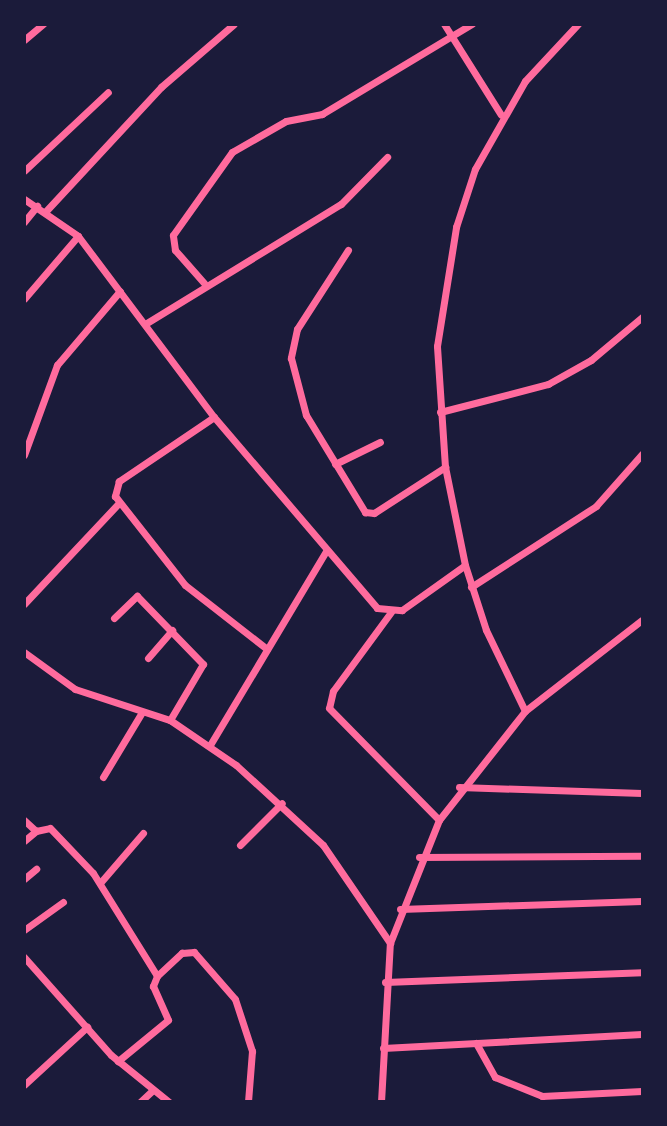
<!DOCTYPE html>
<html>
<head>
<meta charset="utf-8">
<style>
	body { margin:0 }
	#map { position:relative; width:667px; height:1126px; overflow:hidden; background:#1b1b3a; font-family:Ubuntu,sans-serif }
	div>[style] { position:absolute }
	.minor>* { height:7px; margin:-3.5px; padding:0 3.5px; transform-origin:3.5px; border-radius:3.5px; background:#ff6b9d }
	span { translate:-50% -50%; white-space:nowrap; text-align:center; line-height:1.15; -webkit-text-stroke:7px #1b1b3a; paint-order:stroke }
	.frame { position:absolute; inset:0; border:26px solid #1b1b3a; pointer-events:none }
</style>
</head>
<body>
<div id="map">
	<div class="minor">
		<i style="left:444px;top:24px;width:107px;rotate:57.9deg"></i>
		<i style="left:24px;top:40px;width:25px;rotate:-40deg"></i>
		<i style="left:24px;top:171px;width:115px;rotate:-43.2deg"></i>
		<i style="left:24px;top:199px;width:65px;rotate:34.4deg"></i>
		<i style="left:78px;top:236px;width:226px;rotate:53.1deg"></i>
		<i style="left:214px;top:417px;width:251px;rotate:49.5deg"></i>
		<i style="left:377px;top:608px;width:25px;rotate:5deg"></i>
		<i style="left:402px;top:610px;width:77px;rotate:-35.5deg"></i>
		<i style="left:45px;top:212px;width:171px;rotate:-47.1deg"></i>
		<i style="left:161px;top:87px;width:96px;rotate:-40.8deg"></i>
		<i style="left:24px;top:222px;width:21px;rotate:-51deg"></i>
		<i style="left:348px;top:250px;width:94px;rotate:122.8deg"></i>
		<i style="left:297px;top:329px;width:30px;rotate:102deg"></i>
		<i style="left:291px;top:358px;width:59px;rotate:75.3deg"></i>
		<i style="left:306px;top:415px;width:114px;rotate:58.7deg"></i>
		<i style="left:365px;top:512px;width:9px;rotate:6deg"></i>
		<i style="left:374px;top:513px;width:85px;rotate:-32.9deg"></i>
		<i style="left:204px;top:283px;width:44px;rotate:-131.3deg"></i>
		<i style="left:175px;top:250px;width:15px;rotate:-98deg"></i>
		<i style="left:173px;top:235px;width:102px;rotate:-54.6deg"></i>
		<i style="left:232px;top:152px;width:62px;rotate:-29.9deg"></i>
		<i style="left:286px;top:121px;width:37px;rotate:-11deg"></i>
		<i style="left:322px;top:114px;width:175px;rotate:-31deg"></i>
		<i style="left:24px;top:299px;width:83px;rotate:-49.4deg"></i>
		<i style="left:145px;top:324px;width:230px;rotate:-31.5deg"></i>
		<i style="left:341px;top:204px;width:66px;rotate:-45.6deg"></i>
		<i style="left:440px;top:412px;width:112px;rotate:-14.5deg"></i>
		<i style="left:548px;top:384px;width:49px;rotate:-29.2deg"></i>
		<i style="left:591px;top:360px;width:67px;rotate:-40.1deg"></i>
		<i style="left:214px;top:417px;width:115px;rotate:146deg"></i>
		<i style="left:119px;top:481px;width:16px;rotate:105deg"></i>
		<i style="left:115px;top:496px;width:113px;rotate:51.8deg"></i>
		<i style="left:185px;top:585px;width:104px;rotate:38deg"></i>
		<i style="left:24px;top:455px;width:96px;rotate:-69.9deg"></i>
		<i style="left:57px;top:365px;width:97px;rotate:-49.6deg"></i>
		<i style="left:335px;top:464px;width:50px;rotate:-26.1deg"></i>
		<i style="left:471px;top:587px;width:149px;rotate:-32.9deg"></i>
		<i style="left:596px;top:506px;width:69px;rotate:-48.5deg"></i>
		<i style="left:24px;top:604px;width:139px;rotate:-46.8deg"></i>
		<i style="left:391px;top:612px;width:98px;rotate:126.3deg"></i>
		<i style="left:333px;top:691px;width:17px;rotate:103deg"></i>
		<i style="left:329px;top:708px;width:157px;rotate:45.5deg"></i>
		<i style="left:114px;top:618px;width:32px;rotate:-44deg"></i>
		<i style="left:137px;top:596px;width:95px;rotate:45.9deg"></i>
		<i style="left:203px;top:664px;width:65px;rotate:120.5deg"></i>
		<i style="left:24px;top:652px;width:63px;rotate:36deg"></i>
		<i style="left:75px;top:689px;width:100px;rotate:18.1deg"></i>
		<i style="left:170px;top:720px;width:80px;rotate:34.3deg"></i>
		<i style="left:236px;top:765px;width:118px;rotate:42.6deg"></i>
		<i style="left:323px;top:845px;width:119px;rotate:55.6deg"></i>
		<i style="left:148px;top:658px;width:37px;rotate:-49deg"></i>
		<i style="left:525px;top:711px;width:90px;rotate:-115.7deg"></i>
		<i style="left:486px;top:630px;width:68px;rotate:-107.9deg"></i>
		<i style="left:465px;top:565px;width:100px;rotate:-101.5deg"></i>
		<i style="left:445px;top:467px;width:121px;rotate:-93.8deg"></i>
		<i style="left:437px;top:346px;width:121px;rotate:-80.9deg"></i>
		<i style="left:456px;top:227px;width:61px;rotate:-71.9deg"></i>
		<i style="left:475px;top:169px;width:101px;rotate:-60.4deg"></i>
		<i style="left:525px;top:81px;width:78px;rotate:-47.1deg"></i>
		<i style="left:210px;top:745px;width:226px;rotate:-59.1deg"></i>
		<i style="left:103px;top:777px;width:76px;rotate:-59deg"></i>
		<i style="left:459px;top:787px;width:183px;rotate:1.9deg"></i>
		<i style="left:24px;top:820px;width:16px;rotate:43deg"></i>
		<i style="left:36px;top:831px;width:14px;rotate:-12deg"></i>
		<i style="left:50px;top:828px;width:62px;rotate:46.3deg"></i>
		<i style="left:93px;top:873px;width:121px;rotate:58.1deg"></i>
		<i style="left:157px;top:976px;width:11px;rotate:112deg"></i>
		<i style="left:153px;top:986px;width:37px;rotate:66deg"></i>
		<i style="left:168px;top:1020px;width:65px;rotate:140.6deg"></i>
		<i style="left:24px;top:841px;width:16px;rotate:-40deg"></i>
		<i style="left:240px;top:845px;width:59px;rotate:-45deg"></i>
		<i style="left:419px;top:857px;width:223px;rotate:-0.3deg"></i>
		<i style="left:24px;top:879px;width:16px;rotate:-40deg"></i>
		<i style="left:100px;top:883px;width:66px;rotate:-49.3deg"></i>
		<i style="left:400px;top:909px;width:242px;rotate:-1.9deg"></i>
		<i style="left:24px;top:930px;width:48px;rotate:-35.7deg"></i>
		<i style="left:24px;top:957px;width:131px;rotate:48.4deg"></i>
		<i style="left:111px;top:1055px;width:75px;rotate:39deg"></i>
		<i style="left:157px;top:976px;width:34px;rotate:-43deg"></i>
		<i style="left:182px;top:953px;width:12px;rotate:-5deg"></i>
		<i style="left:194px;top:952px;width:62px;rotate:48.9deg"></i>
		<i style="left:235px;top:999px;width:55px;rotate:71.9deg"></i>
		<i style="left:252px;top:1051px;width:51px;rotate:94.5deg"></i>
		<i style="left:385px;top:982px;width:257px;rotate:-2.2deg"></i>
		<i style="left:476px;top:1043px;width:39px;rotate:61deg"></i>
		<i style="left:495px;top:1077px;width:51px;rotate:22deg"></i>
		<i style="left:542px;top:1096px;width:100px;rotate:-2.9deg"></i>
		<i style="left:383px;top:1048px;width:259px;rotate:-3.1deg"></i>
		<i style="left:24px;top:1085px;width:86px;rotate:-42.6deg"></i>
		<i style="left:140px;top:1102px;width:16px;rotate:-43deg"></i>
		<i style="left:381px;top:1102px;width:159px;rotate:-86.8deg"></i>
		<i style="left:390px;top:943px;width:132px;rotate:-68.3deg"></i>
		<i style="left:439px;top:820px;width:139px;rotate:-51.7deg"></i>
		<i style="left:525px;top:711px;width:148px;rotate:-37.9deg"></i>
	</div>
	<div class="frame"></div>
</div>
</body>
</html>
